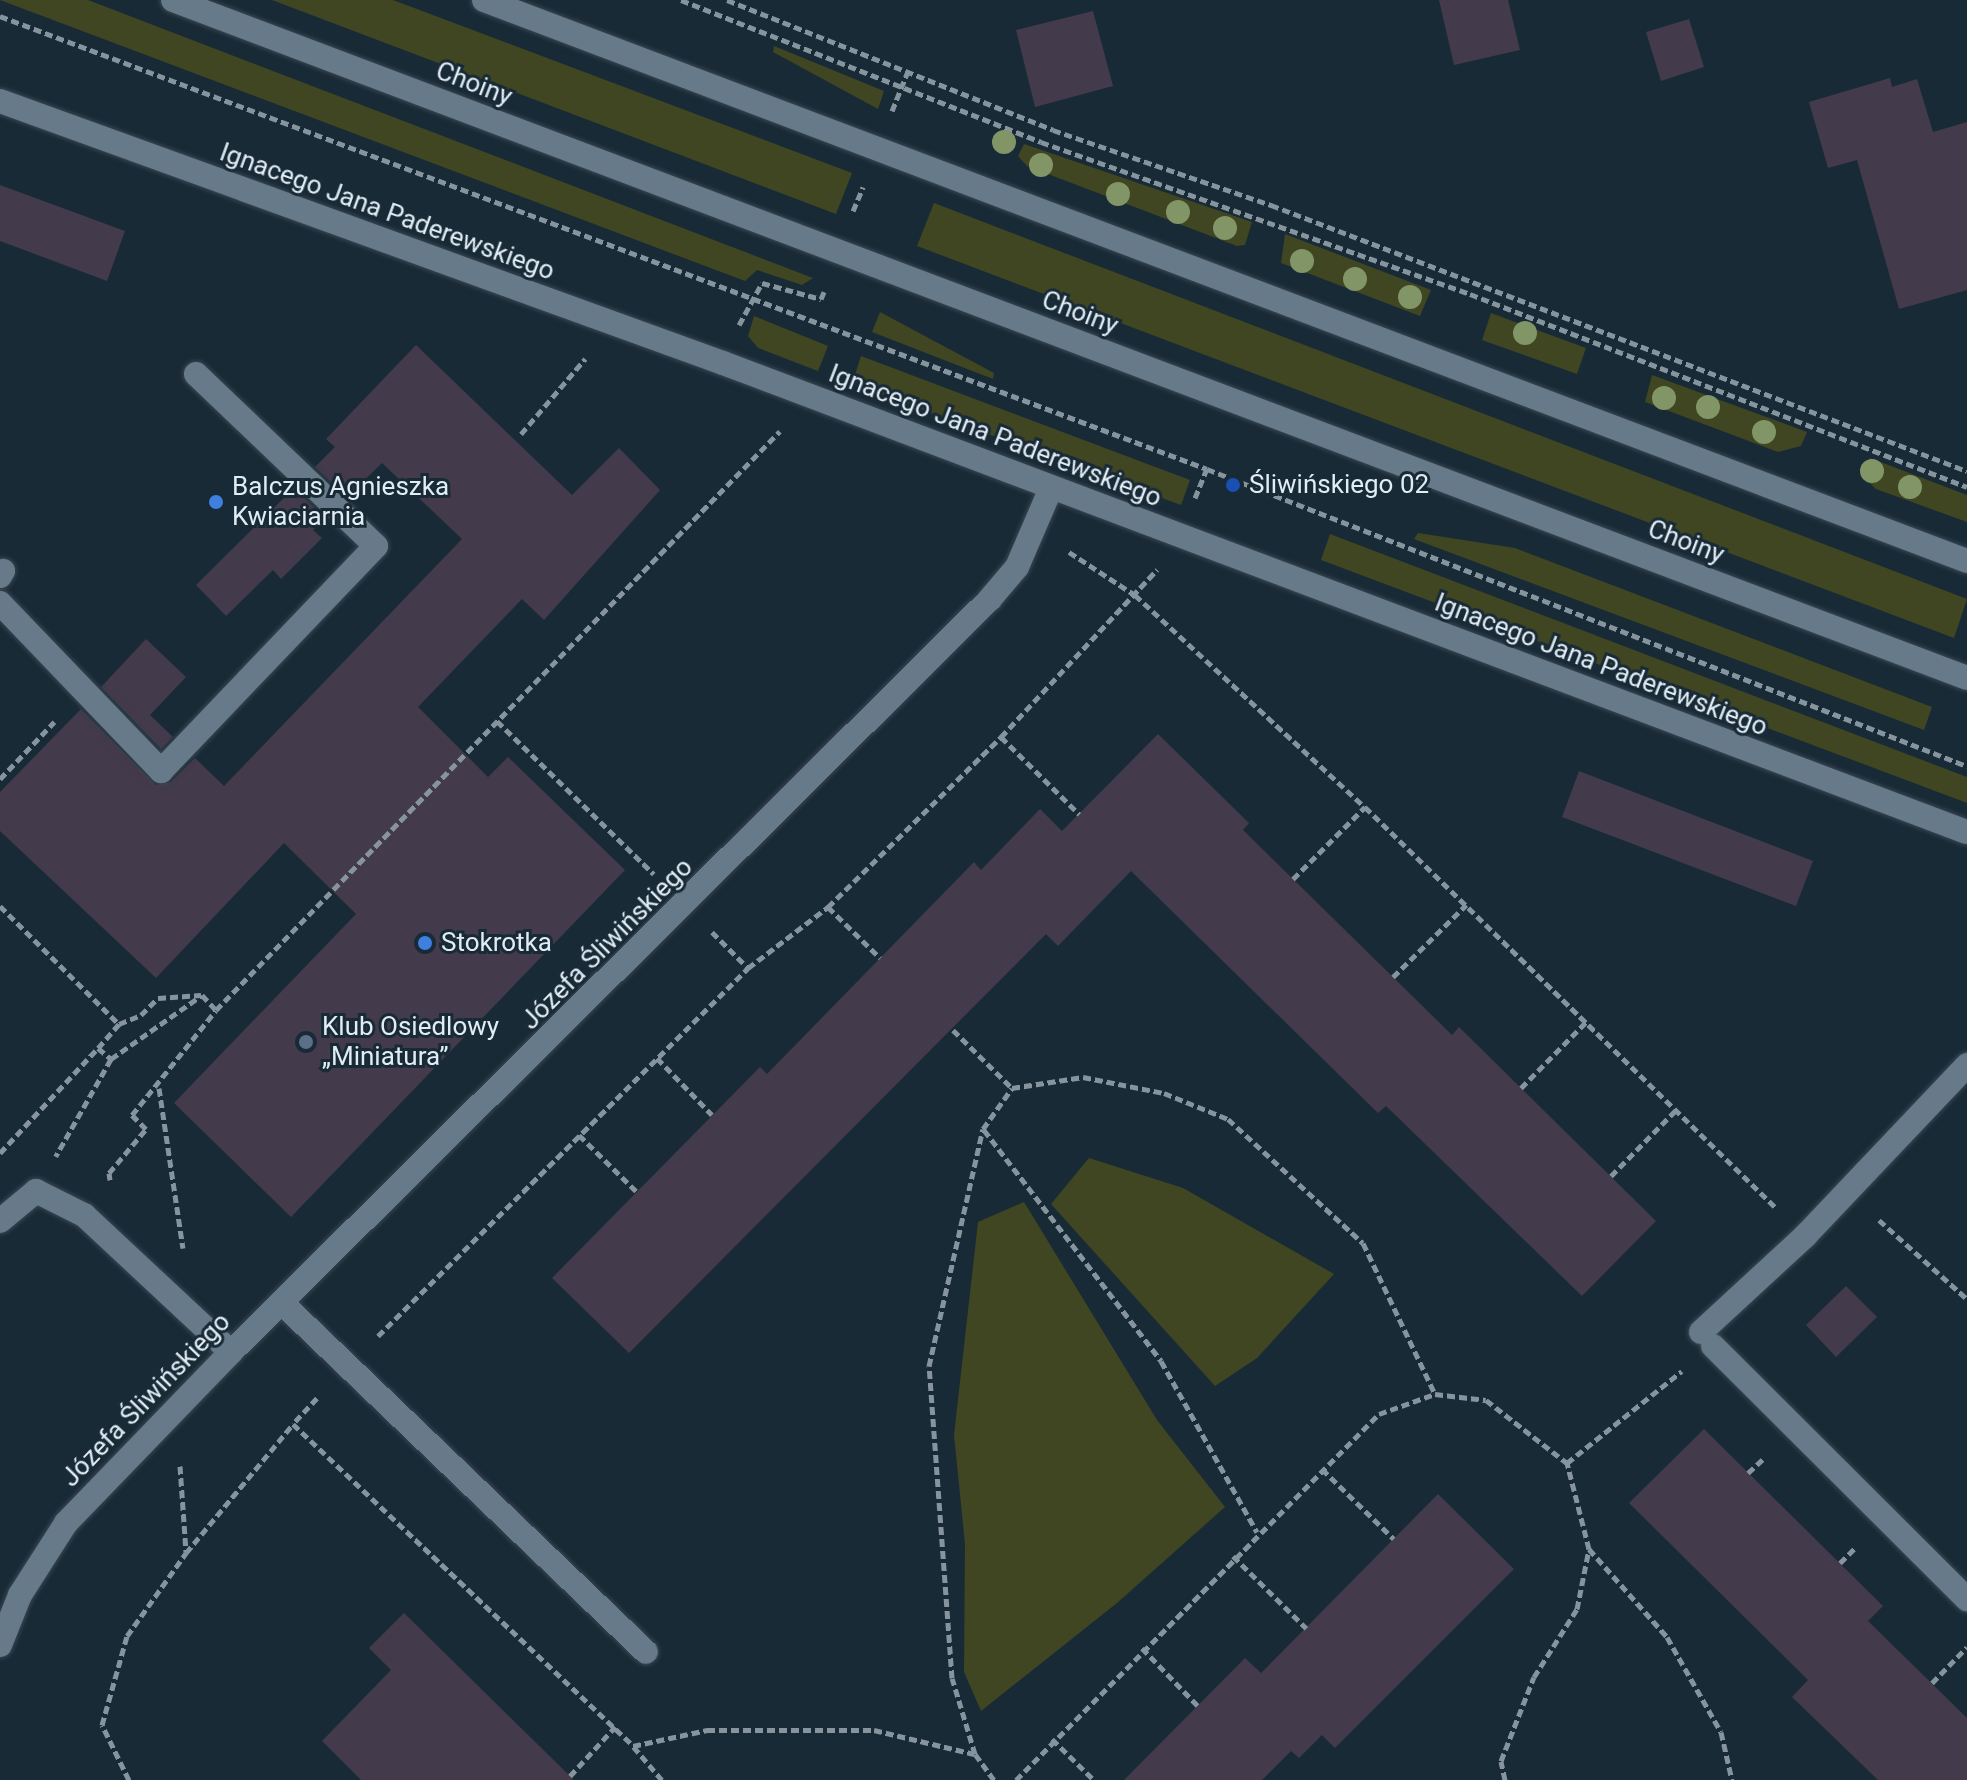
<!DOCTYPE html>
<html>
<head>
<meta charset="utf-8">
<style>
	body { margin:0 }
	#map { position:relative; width:1967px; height:1780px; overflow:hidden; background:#192a37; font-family:Roboto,sans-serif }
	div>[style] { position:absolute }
	.green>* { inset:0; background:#3f4621 }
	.building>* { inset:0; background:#433a4c }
	.path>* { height:5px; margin-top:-2.5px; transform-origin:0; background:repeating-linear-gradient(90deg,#86949e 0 8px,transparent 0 12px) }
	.roads { filter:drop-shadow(0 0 2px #394751) drop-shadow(0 0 2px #394751) }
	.minor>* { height:24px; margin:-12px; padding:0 12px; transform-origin:12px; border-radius:12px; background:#677a89 }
	.trees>* { width:24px; height:24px; margin:-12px; border-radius:50%; background:#829567 }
	.dots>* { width:22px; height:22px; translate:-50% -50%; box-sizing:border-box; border:4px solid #192a37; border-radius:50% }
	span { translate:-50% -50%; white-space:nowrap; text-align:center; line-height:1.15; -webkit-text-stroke:6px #192a37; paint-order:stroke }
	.street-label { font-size:26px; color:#e1ecf4 }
	.poi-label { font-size:26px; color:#e1ecf4 }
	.left { translate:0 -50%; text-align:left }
</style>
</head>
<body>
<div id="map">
	<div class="green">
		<i style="clip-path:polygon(0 0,88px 0,813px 278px,802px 285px,757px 270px,745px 281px)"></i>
		<i style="clip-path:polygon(272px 0,393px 0,852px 173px,836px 214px)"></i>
		<i style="clip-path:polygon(774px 46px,884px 91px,878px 109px,773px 52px)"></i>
		<i style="clip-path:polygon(1024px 144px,1252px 222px,1245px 245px,1237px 246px,1027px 166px,1018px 156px)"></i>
		<i style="clip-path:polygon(934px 203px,1967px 599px,1954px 638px,917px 246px)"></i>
		<i style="clip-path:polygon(1285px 234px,1431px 290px,1420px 316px,1281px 263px)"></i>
		<i style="clip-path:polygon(880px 312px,994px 373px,993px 379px,872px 332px)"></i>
		<i style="clip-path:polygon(1491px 313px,1586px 348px,1577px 374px,1482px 340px)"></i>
		<i style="clip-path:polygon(754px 316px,828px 346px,818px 371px,758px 348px,748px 336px)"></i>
		<i style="clip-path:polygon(861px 356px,1190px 480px,1181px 505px,852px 384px)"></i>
		<i style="clip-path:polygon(1652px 375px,1807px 432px,1801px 446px,1778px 452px,1645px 402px)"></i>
		<i style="clip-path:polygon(1870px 458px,1967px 495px,1967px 522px,1876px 489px,1863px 477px)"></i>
		<i style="clip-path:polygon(1418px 533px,1515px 548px,1932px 707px,1924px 730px,1414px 539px)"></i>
		<i style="clip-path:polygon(1330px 534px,1967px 777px,1967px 803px,1321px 560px)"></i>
		<i style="clip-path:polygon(1089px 1158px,1183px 1188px,1334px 1274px,1257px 1358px,1215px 1386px,1051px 1204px)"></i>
		<i style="clip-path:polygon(1024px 1202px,1157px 1420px,1225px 1507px,1117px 1603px,981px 1711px,964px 1672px,965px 1544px,954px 1435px,978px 1222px)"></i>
	</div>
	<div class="building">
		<i style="clip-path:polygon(1439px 0,1508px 0,1520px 50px,1454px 65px)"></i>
		<i style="clip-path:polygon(1093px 11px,1113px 86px,1035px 107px,1016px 30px)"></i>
		<i style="clip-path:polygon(1689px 19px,1704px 67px,1661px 81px,1646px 32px)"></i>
		<i style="clip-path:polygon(1890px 78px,1892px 87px,1917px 79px,1933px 132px,1967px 122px,1967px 290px,1899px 309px,1857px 160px,1828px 168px,1809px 102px)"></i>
		<i style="clip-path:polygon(0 185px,125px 231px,107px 281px,0 241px)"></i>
		<i style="clip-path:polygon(416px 345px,572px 495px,619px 448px,660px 490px,544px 620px,522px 599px,418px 707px,488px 777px,508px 757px,625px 870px,291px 1217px,174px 1103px,356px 914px,284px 843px,156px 978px,0 831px,0 792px,81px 709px,156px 785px,171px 782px,195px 758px,224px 786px,462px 539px,382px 463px,347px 497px,315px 467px,335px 447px,326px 439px)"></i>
		<i style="clip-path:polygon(294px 488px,325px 518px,313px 530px,322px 538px,281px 579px,273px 570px,226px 616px,196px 585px)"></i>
		<i style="clip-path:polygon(146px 639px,186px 677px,150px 715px,173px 737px,161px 749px,101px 687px)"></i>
		<i style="clip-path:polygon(1158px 734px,1249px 823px,1243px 830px,1452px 1035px,1459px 1027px,1656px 1221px,1582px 1296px,1386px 1106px,1378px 1113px,1131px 871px,1058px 946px,1046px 934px,629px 1353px,552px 1278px,760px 1067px,767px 1074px,974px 862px,981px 870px,1040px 809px,1062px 831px)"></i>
		<i style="clip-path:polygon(1579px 771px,1813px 861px,1796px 906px,1562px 817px)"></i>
		<i style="clip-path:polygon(1846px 1286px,1877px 1317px,1836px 1357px,1806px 1325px)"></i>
		<i style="clip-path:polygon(1704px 1429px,1883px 1606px,1868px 1621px,1967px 1718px,1967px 1780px,1878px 1780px,1792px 1697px,1808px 1680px,1629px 1503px)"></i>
		<i style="clip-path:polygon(1438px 1494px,1514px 1569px,1335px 1748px,1322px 1735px,1299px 1758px,1291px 1751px,1262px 1780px,1124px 1780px,1245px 1658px,1261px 1673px)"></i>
		<i style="clip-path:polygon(404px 1613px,574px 1780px,361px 1780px,322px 1741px,391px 1670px,369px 1648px)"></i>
	</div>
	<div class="path">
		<i style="left:681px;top:0;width:387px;rotate:21.5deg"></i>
		<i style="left:1041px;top:142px;width:455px;rotate:19.5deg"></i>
		<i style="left:1470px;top:294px;width:533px;rotate:21.22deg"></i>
		<i style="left:727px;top:0;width:351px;rotate:21.7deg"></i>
		<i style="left:1053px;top:130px;width:231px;rotate:19deg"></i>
		<i style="left:1271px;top:205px;width:745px;rotate:20.92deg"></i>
		<i style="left:0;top:16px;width:1289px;rotate:20.57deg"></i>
		<i style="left:1207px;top:469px;width:816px;rotate:21.35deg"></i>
		<i style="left:892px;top:111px;width:43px;rotate:-68.2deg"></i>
		<i style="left:853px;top:211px;width:26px;rotate:-67deg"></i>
		<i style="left:739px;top:325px;width:48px;rotate:-61.3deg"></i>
		<i style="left:762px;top:283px;width:61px;rotate:15.2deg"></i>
		<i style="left:821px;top:299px;width:8px;rotate:-67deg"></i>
		<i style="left:521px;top:434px;width:99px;rotate:-49.5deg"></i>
		<i style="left:1195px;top:498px;width:31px;rotate:-68deg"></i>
		<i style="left:1069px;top:552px;width:79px;rotate:33.1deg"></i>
		<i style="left:1135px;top:595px;width:313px;rotate:42.7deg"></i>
		<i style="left:1365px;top:807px;width:574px;rotate:44.29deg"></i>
		<i style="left:497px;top:721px;width:219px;rotate:44.3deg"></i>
		<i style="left:1001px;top:737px;width:110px;rotate:44.6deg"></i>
		<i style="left:0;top:779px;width:79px;rotate:-46.5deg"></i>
		<i style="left:1293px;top:879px;width:102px;rotate:-45deg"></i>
		<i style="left:0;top:906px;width:168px;rotate:44.8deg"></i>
		<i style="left:119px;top:1024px;width:32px;rotate:131deg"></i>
		<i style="left:98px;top:1048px;width:17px;rotate:40deg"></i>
		<i style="left:111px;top:1059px;width:112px;rotate:119.6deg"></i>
		<i style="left:828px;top:907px;width:73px;rotate:44.4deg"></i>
		<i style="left:712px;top:932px;width:51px;rotate:45deg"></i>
		<i style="left:1393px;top:977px;width:103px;rotate:-44.6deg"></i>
		<i style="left:119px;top:1024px;width:24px;rotate:-22deg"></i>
		<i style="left:141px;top:1015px;width:24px;rotate:-45deg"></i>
		<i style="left:158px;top:998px;width:43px;rotate:-4deg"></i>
		<i style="left:953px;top:1030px;width:83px;rotate:44.5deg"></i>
		<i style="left:657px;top:1058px;width:79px;rotate:46deg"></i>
		<i style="left:111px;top:1059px;width:111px;rotate:-35.1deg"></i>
		<i style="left:202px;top:995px;width:21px;rotate:47deg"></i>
		<i style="left:216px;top:1010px;width:808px;rotate:-45.75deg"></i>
		<i style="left:159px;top:1088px;width:162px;rotate:81.5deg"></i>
		<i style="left:1521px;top:1088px;width:94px;rotate:-45.4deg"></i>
		<i style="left:984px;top:1130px;width:291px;rotate:52.5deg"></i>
		<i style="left:1161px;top:1361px;width:196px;rotate:60.7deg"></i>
		<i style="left:579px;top:1135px;width:81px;rotate:44.5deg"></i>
		<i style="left:0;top:1153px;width:144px;rotate:-47deg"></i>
		<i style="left:1611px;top:1176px;width:94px;rotate:-45.4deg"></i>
		<i style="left:110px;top:1180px;width:7px;rotate:-98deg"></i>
		<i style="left:109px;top:1173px;width:57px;rotate:-49.9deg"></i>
		<i style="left:146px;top:1129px;width:20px;rotate:-135deg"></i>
		<i style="left:132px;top:1115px;width:134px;rotate:-51.3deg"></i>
		<i style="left:1879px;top:1220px;width:118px;rotate:41.9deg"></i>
		<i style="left:378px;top:1336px;width:522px;rotate:-44.84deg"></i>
		<i style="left:748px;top:968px;width:101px;rotate:-37.3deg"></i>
		<i style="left:828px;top:907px;width:243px;rotate:-44.5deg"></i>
		<i style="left:1001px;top:737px;width:229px;rotate:-47deg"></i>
		<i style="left:317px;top:1398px;width:35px;rotate:133deg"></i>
		<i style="left:293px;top:1424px;width:468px;rotate:43.4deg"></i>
		<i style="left:180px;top:1466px;width:86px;rotate:86deg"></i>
		<i style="left:1322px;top:1469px;width:100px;rotate:44.2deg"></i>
		<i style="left:1748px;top:1473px;width:23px;rotate:-43deg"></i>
		<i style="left:1589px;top:1549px;width:118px;rotate:48.4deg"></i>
		<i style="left:1667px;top:1637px;width:109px;rotate:60.4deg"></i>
		<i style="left:1721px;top:1732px;width:49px;rotate:77.1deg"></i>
		<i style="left:1233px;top:1556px;width:103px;rotate:44.6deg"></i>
		<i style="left:1840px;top:1563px;width:23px;rotate:-45deg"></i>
		<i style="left:1142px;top:1648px;width:81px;rotate:46deg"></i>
		<i style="left:1932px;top:1683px;width:50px;rotate:-45.8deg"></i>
		<i style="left:1052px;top:1739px;width:59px;rotate:44.3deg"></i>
		<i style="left:570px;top:1776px;width:67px;rotate:-47.4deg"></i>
		<i style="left:129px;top:1780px;width:61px;rotate:-116.1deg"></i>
		<i style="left:102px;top:1725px;width:92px;rotate:-74.3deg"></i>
		<i style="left:127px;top:1636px;width:102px;rotate:-54.6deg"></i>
		<i style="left:186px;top:1553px;width:168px;rotate:-50.3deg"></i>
		<i style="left:662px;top:1780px;width:45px;rotate:-130.5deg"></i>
		<i style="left:633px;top:1746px;width:76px;rotate:-12.2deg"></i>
		<i style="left:707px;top:1730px;width:167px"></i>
		<i style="left:874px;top:1730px;width:103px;rotate:13.5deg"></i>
		<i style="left:994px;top:1780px;width:32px;rotate:-126deg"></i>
		<i style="left:975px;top:1754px;width:79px;rotate:-106.8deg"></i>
		<i style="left:952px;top:1678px;width:313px;rotate:-94.2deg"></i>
		<i style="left:929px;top:1366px;width:243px;rotate:-77.2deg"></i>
		<i style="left:983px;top:1129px;width:50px;rotate:-54.7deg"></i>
		<i style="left:1012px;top:1088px;width:72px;rotate:-8.8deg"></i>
		<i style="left:1083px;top:1077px;width:83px;rotate:11.2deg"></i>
		<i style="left:1164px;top:1093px;width:69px;rotate:22.1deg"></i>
		<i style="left:1228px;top:1119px;width:183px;rotate:42.6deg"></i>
		<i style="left:1363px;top:1243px;width:167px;rotate:64.5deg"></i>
		<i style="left:1016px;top:1780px;width:515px;rotate:-45.24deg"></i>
		<i style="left:1379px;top:1414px;width:59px;rotate:-19.7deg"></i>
		<i style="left:1435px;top:1394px;width:51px;rotate:6.7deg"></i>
		<i style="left:1486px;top:1400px;width:103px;rotate:37.9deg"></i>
		<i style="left:1567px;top:1463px;width:147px;rotate:-38.7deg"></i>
		<i style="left:1505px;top:1780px;width:19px;rotate:-102deg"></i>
		<i style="left:1501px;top:1761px;width:90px;rotate:-68.6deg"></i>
		<i style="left:1534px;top:1677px;width:80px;rotate:-57.7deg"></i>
		<i style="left:1577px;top:1609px;width:61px;rotate:-78.7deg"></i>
		<i style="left:1589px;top:1549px;width:89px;rotate:-104.3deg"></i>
	</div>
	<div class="roads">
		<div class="minor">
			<i style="left:173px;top:0;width:1918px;rotate:20.7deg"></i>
			<i style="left:484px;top:0;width:1586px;rotate:20.72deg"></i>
			<i style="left:0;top:101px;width:769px;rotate:19.92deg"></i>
			<i style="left:723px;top:363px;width:1329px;rotate:20.66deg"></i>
			<i style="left:0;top:576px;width:6px;rotate:-59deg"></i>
			<i style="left:0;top:603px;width:233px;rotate:46.2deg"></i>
			<i style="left:161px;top:771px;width:311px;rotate:-46.3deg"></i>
			<i style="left:376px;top:546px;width:249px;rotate:-136.3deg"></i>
			<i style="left:0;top:1221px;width:47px;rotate:-39.8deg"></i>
			<i style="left:36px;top:1191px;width:54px;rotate:26.6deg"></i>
			<i style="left:84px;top:1215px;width:201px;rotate:43deg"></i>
			<i style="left:282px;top:1303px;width:504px;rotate:43.79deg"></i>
			<i style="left:1701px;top:1332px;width:142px;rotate:-42.7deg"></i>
			<i style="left:1805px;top:1236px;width:236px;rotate:-46.5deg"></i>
			<i style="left:1713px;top:1346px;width:359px;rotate:44.9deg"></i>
			<i style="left:0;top:1645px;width:54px;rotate:-68.2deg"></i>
			<i style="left:20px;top:1595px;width:85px;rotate:-57.4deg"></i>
			<i style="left:66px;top:1523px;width:238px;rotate:-46deg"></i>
			<i style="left:231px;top:1352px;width:1068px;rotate:-44.77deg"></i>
			<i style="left:989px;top:600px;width:43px;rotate:-49.7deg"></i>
			<i style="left:1017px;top:567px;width:86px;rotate:-66.7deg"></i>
		</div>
	</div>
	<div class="trees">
		<i style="left:1004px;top:142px"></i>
		<i style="left:1041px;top:165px"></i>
		<i style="left:1118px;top:194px"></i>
		<i style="left:1178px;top:212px"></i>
		<i style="left:1225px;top:228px"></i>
		<i style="left:1302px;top:261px"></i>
		<i style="left:1355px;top:279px"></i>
		<i style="left:1410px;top:297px"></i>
		<i style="left:1525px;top:333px"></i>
		<i style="left:1664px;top:398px"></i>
		<i style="left:1708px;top:407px"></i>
		<i style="left:1764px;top:432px"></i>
		<i style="left:1872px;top:471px"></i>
		<i style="left:1910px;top:487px"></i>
	</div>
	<div class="dots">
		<i style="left:1233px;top:485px;background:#1a4fb4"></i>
		<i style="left:216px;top:502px;background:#3f7fe0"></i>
		<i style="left:425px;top:943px;background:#3f7fe0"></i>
		<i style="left:306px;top:1042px;background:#5c6f8a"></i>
	</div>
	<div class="street-label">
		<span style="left:474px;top:84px;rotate:21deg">Choiny</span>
		<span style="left:387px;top:212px;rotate:20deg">Ignacego Jana Paderewskiego</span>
		<span style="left:1080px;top:313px;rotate:21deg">Choiny</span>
		<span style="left:995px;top:436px;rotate:21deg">Ignacego Jana Paderewskiego</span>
		<span style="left:1686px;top:542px;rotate:21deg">Choiny</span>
		<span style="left:1601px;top:665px;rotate:21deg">Ignacego Jana Paderewskiego</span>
		<span style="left:607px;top:944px;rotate:-45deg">Józefa Śliwińskiego</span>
		<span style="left:146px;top:1400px;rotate:-46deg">Józefa Śliwińskiego</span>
	</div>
	<div class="poi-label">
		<span class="left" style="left:1249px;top:485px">Śliwińskiego 02</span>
		<span class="left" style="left:232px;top:502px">Balczus Agnieszka<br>Kwiaciarnia</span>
		<span class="left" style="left:441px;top:943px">Stokrotka</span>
		<span class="left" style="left:322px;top:1042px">Klub Osiedlowy<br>„Miniatura”</span>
	</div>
</div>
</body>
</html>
